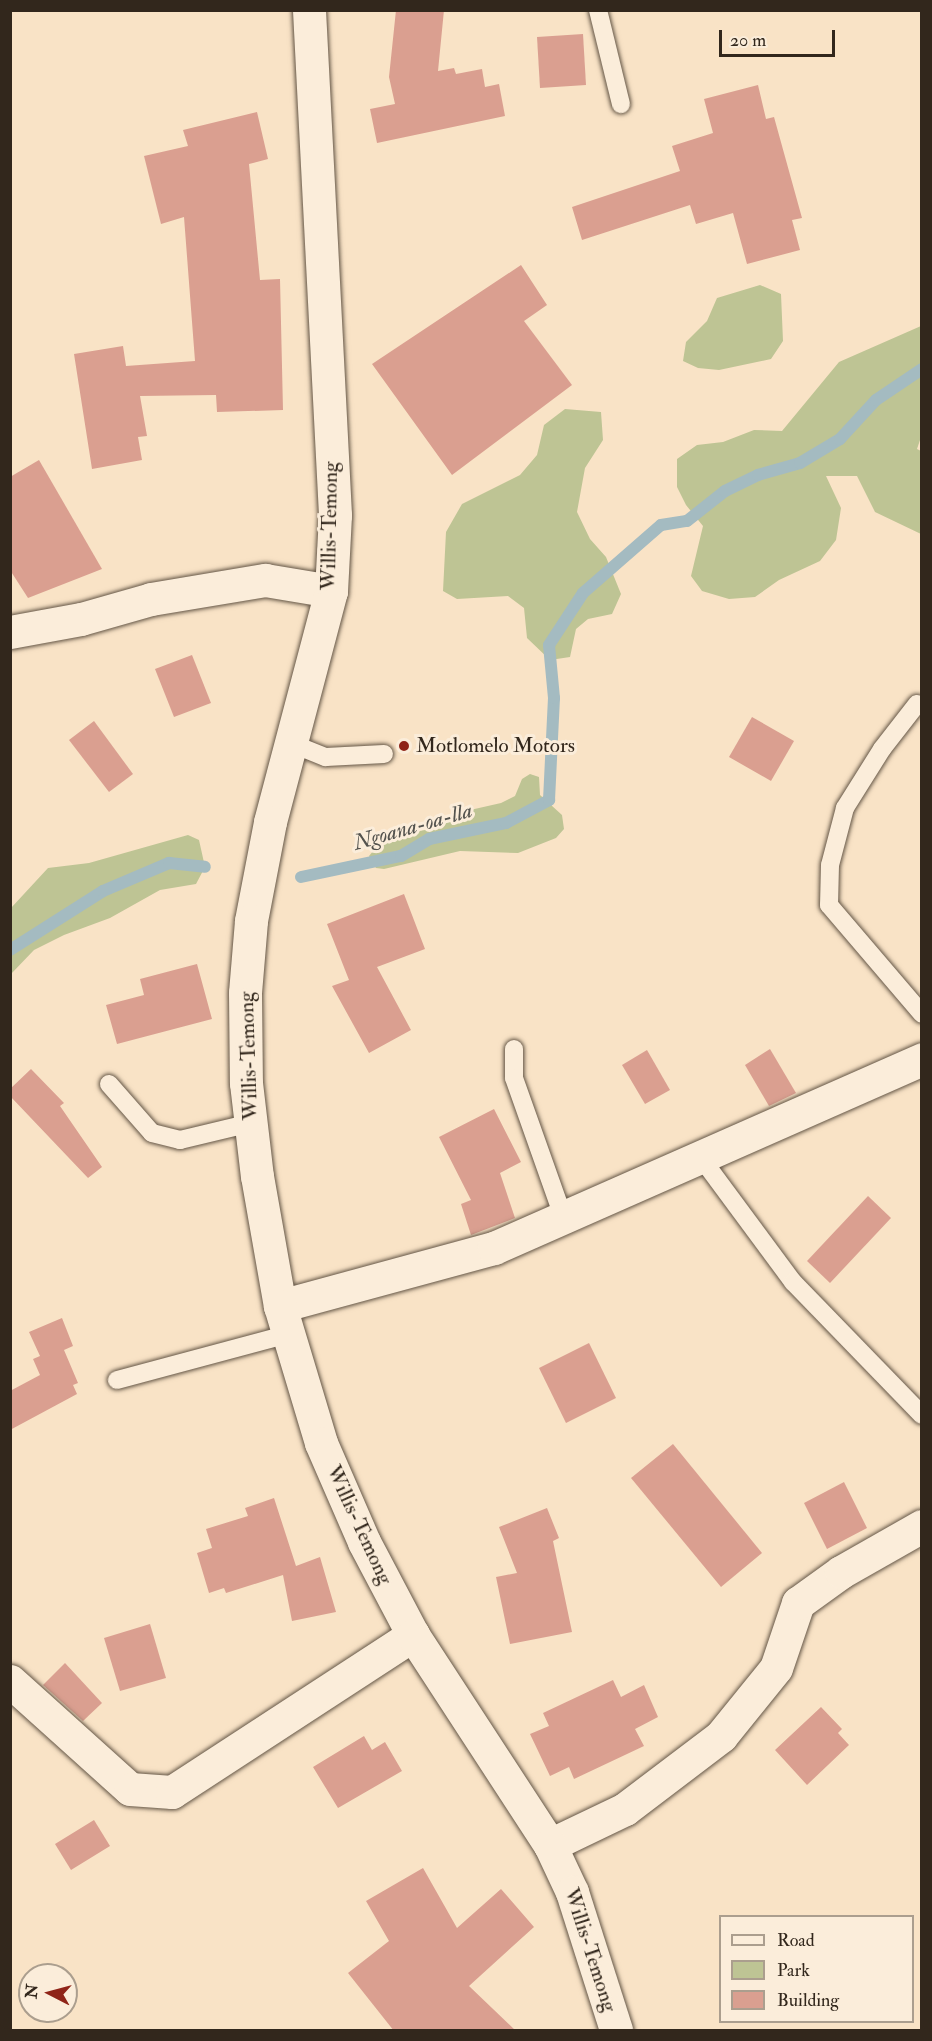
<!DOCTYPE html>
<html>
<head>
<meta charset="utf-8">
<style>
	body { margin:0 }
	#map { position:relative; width:932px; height:2041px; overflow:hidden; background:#f9e3c6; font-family:"IM FELL Double Pica",serif }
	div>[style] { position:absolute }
	.green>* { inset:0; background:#bec494 }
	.stream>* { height:12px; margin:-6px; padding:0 6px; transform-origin:6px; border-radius:6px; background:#a4bbc1 }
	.building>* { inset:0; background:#da9f90 }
	.roads { filter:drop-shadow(0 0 2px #645646) drop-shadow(0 0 2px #645646) }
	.service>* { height:18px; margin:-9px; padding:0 9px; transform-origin:9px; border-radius:9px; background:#fbedda }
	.minor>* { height:33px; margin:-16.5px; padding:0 16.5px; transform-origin:16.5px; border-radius:16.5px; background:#fbedda }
	.secondary>* { height:33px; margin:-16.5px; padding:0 16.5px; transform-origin:16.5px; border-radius:16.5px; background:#fbedda }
	.dots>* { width:16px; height:16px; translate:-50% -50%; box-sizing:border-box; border:3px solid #fbedda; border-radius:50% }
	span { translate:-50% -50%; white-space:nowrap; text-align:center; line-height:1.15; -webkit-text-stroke:6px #fbedda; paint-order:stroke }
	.street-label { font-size:21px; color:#32271c }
	.poi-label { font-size:21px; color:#32271c }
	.left { translate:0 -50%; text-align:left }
	.water-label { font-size:22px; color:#54534e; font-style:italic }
	.frame { position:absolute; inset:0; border:12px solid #32271c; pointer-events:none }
	.legend { position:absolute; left:719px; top:1915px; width:195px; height:108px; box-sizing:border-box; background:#fbedda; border:2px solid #ab9e8e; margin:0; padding:8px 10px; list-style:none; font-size:18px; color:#32271c }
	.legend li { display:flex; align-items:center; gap:12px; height:30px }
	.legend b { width:30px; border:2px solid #ab9e8e }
	.north { position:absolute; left:18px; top:1963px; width:60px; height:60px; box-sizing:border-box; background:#fbedda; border:2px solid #ab9e8e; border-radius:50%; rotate:276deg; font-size:16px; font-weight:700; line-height:24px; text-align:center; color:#32271c }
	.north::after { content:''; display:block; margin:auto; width:21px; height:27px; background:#8f2418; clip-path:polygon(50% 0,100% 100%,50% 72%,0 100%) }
	.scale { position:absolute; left:719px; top:30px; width:116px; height:27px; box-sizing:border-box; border:3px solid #32271c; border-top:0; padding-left:8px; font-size:18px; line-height:21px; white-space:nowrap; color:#32271c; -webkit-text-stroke:4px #fbedda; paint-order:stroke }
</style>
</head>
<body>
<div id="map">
	<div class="green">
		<i style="clip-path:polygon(760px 285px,781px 294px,783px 341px,771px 359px,719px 370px,698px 368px,683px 361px,686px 342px,707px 321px,717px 298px)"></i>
		<i style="clip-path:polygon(921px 326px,922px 434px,917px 449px,921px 451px,921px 534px,875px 512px,857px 476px,826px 476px,841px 508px,836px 540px,820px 561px,779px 580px,755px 597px,729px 599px,702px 591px,691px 576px,703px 526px,686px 505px,677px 487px,677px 459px,697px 445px,723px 442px,754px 430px,782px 431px,839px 362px)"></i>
		<i style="clip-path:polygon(565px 409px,601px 412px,603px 440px,585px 468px,577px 512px,590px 539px,606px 557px,621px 594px,612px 614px,588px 619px,576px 629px,570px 657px,550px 660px,527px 638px,524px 608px,508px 596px,457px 599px,443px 591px,446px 532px,462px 504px,520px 475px,537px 455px,544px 425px)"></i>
		<i style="clip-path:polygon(530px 774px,539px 777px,540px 795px,562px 815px,564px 829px,556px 838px,518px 853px,460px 851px,384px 869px,376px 868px,369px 856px,385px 837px,425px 830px,457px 813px,501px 803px,515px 796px,522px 779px)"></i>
		<i style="clip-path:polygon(188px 835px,199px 840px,205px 867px,196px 884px,160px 890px,110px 918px,64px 935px,34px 950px,11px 974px,11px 908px,48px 868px,89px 863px)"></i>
	</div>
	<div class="stream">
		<i style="left:301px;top:877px;width:102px;rotate:-11.9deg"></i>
		<i style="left:401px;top:856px;width:33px;rotate:-31deg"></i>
		<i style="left:429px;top:839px;width:79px;rotate:-11.7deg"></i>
		<i style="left:506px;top:823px;width:49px;rotate:-28.1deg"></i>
		<i style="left:549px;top:800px;width:102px;rotate:-87.2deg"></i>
		<i style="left:554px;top:698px;width:53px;rotate:-95.4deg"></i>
		<i style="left:549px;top:645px;width:62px;rotate:-56.8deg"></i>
		<i style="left:583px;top:593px;width:103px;rotate:-41.1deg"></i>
		<i style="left:661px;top:525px;width:26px;rotate:-9deg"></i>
		<i style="left:687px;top:521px;width:48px;rotate:-38.3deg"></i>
		<i style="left:725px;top:491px;width:37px;rotate:-26deg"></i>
		<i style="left:758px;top:475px;width:44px;rotate:-15.9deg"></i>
		<i style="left:800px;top:463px;width:47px;rotate:-31deg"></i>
		<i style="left:840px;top:439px;width:53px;rotate:-47.3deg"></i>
		<i style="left:876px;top:400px;width:55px;rotate:-34deg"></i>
		<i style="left:10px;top:950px;width:110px;rotate:-32.4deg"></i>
		<i style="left:103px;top:891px;width:72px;rotate:-23deg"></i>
		<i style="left:169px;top:863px;width:36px;rotate:6deg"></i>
	</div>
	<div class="building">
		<i style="clip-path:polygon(396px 10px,444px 10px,438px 71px,454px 68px,456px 74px,482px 69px,485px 87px,499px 84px,505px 116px,377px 143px,370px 109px,395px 104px,389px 77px)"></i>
		<i style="clip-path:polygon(583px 34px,586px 85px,540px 88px,537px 37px)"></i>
		<i style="clip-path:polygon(758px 85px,766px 119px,774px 117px,802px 218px,792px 220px,800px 250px,747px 264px,733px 213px,696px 224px,690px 205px,582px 240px,572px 207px,680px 171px,672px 146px,713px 133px,704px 99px)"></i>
		<i style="clip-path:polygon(257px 112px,268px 159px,249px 164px,260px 280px,280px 279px,283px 410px,217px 412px,216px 395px,140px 396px,147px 436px,138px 437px,142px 460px,92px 469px,74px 354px,123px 346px,126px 366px,195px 361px,184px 217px,161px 224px,144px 156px,188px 146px,183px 130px)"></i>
		<i style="clip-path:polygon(521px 265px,547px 305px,524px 321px,572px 385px,452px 475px,372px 364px)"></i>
		<i style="clip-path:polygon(39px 460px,102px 569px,28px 598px,10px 570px,10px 477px)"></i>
		<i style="clip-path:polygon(192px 655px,211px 703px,174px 717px,155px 669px)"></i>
		<i style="clip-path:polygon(752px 717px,794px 741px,771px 781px,729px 757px)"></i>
		<i style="clip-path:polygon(94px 721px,133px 774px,109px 792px,69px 740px)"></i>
		<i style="clip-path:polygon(404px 894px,425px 949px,377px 967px,411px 1030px,369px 1053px,332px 986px,349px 980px,327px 924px)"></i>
		<i style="clip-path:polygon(197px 964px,212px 1019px,117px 1044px,106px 1005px,144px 995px,140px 979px)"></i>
		<i style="clip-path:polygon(770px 1049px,796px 1093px,769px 1106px,745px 1065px)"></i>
		<i style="clip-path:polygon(647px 1050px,670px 1090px,645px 1104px,622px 1065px)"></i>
		<i style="clip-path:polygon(31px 1069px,64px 1103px,60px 1106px,102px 1167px,88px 1178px,10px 1096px,10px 1089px)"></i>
		<i style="clip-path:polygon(494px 1109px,521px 1162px,500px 1173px,515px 1218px,471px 1235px,461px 1204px,471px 1200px,439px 1137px)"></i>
		<i style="clip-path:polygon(868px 1196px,891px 1218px,830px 1283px,807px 1261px)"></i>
		<i style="clip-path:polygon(62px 1318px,73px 1346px,64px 1350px,78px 1383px,73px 1385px,77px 1394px,10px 1430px,10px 1391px,40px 1375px,33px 1359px,40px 1356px,29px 1332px)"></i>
		<i style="clip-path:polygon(589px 1343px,616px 1398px,566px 1423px,539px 1368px)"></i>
		<i style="clip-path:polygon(673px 1444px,762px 1553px,721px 1587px,631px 1478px)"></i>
		<i style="clip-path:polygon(844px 1482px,867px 1528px,827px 1549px,804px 1503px)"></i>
		<i style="clip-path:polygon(274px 1498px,296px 1566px,320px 1557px,336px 1612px,292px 1621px,283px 1575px,226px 1593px,224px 1588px,209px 1593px,197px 1553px,212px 1548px,206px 1529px,248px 1516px,245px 1508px)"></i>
		<i style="clip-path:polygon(547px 1508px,559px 1538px,553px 1541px,572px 1632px,510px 1644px,496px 1577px,517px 1573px,499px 1527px)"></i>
		<i style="clip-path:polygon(150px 1624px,166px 1678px,120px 1691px,104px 1638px)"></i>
		<i style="clip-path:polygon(65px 1663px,102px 1703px,83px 1721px,43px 1685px)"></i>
		<i style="clip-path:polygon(613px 1680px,621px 1697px,644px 1685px,658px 1717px,635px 1729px,644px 1746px,574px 1779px,569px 1767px,550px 1776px,530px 1734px,549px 1726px,543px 1713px)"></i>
		<i style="clip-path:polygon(821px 1707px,842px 1729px,838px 1733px,849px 1745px,807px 1785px,775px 1750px)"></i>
		<i style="clip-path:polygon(364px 1736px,372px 1750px,385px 1742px,402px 1771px,338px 1808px,313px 1767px)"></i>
		<i style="clip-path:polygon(94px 1820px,110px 1846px,71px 1870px,55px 1844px)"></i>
		<i style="clip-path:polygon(423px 1868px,457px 1928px,501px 1889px,534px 1927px,469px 1986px,516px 2031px,394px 2031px,348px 1973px,389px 1941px,366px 1901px)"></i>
	</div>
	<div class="roads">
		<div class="service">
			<i style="left:598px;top:10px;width:97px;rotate:76.3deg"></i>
			<i style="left:917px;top:704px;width:57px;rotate:127.9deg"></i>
			<i style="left:882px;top:749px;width:70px;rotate:122.1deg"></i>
			<i style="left:845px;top:808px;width:59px;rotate:104.7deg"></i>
			<i style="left:830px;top:865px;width:40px;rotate:91.4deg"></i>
			<i style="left:829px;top:905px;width:143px;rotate:49.5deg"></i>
			<i style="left:293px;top:744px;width:35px;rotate:22deg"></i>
			<i style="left:326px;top:757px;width:58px;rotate:-3deg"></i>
			<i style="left:514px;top:1049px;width:29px;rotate:90deg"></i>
			<i style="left:514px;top:1078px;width:146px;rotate:70.5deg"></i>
			<i style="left:109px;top:1084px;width:65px;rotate:48.7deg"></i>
			<i style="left:152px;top:1133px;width:29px;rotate:14deg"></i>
			<i style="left:180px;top:1140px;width:73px;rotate:-13.5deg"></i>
			<i style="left:699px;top:1155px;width:158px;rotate:53.5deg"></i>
			<i style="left:793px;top:1282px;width:185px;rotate:45.9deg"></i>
			<i style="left:117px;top:1380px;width:178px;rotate:-15deg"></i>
		</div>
		<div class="minor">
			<i style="left:10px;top:632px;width:72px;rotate:-10.4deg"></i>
			<i style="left:81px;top:619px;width:73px;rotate:-15.9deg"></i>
			<i style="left:151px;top:599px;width:116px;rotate:-9.5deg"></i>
			<i style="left:265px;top:580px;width:67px;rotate:9.5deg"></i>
			<i style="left:280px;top:1306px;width:222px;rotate:-15.2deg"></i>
			<i style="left:494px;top:1248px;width:468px;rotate:-23.8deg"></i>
			<i style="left:10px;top:1681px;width:161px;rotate:42deg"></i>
			<i style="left:130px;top:1789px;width:42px;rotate:4.1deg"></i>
			<i style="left:172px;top:1792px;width:288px;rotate:-33.1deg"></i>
			<i style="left:550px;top:1845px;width:83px;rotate:-25.6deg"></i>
			<i style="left:625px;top:1809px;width:121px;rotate:-37.2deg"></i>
			<i style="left:721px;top:1736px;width:87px;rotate:-51deg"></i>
			<i style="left:776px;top:1668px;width:69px;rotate:-71.3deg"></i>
			<i style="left:798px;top:1603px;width:53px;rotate:-35.8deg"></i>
			<i style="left:841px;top:1572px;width:93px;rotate:-29.6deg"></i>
		</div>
		<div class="secondary">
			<i style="left:309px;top:10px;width:506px;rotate:87.05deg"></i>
			<i style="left:335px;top:515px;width:76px;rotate:93deg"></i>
			<i style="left:331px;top:591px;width:239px;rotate:104.8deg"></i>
			<i style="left:270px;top:822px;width:101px;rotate:100.9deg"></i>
			<i style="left:251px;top:921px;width:72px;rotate:94.8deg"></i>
			<i style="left:245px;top:993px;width:90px;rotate:89.4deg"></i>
			<i style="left:246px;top:1083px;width:94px;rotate:83.3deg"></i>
			<i style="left:257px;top:1176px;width:132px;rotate:80deg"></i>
			<i style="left:280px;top:1306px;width:143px;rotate:73.3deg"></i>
			<i style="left:321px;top:1443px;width:108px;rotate:66.5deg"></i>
			<i style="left:364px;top:1542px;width:105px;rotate:62.2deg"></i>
			<i style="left:413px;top:1635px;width:251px;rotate:56.9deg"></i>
			<i style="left:550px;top:1845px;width:52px;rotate:64.9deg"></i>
			<i style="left:572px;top:1892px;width:145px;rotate:72.3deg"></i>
		</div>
	</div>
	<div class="dots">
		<i style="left:404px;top:746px;background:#8f2418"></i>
	</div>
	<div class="street-label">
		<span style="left:330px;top:526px;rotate:-89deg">Willis-Temong</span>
		<span style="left:249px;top:1056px;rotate:-92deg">Willis-Temong</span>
		<span style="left:359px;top:1525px;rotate:65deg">Willis-Temong</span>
		<span style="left:590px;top:1950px;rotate:72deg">Willis-Temong</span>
	</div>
	<div class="poi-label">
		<span class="left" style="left:416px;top:746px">Motlomelo Motors</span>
	</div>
	<div class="water-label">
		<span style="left:413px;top:827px;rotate:-16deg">Ngoana-oa-lla</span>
	</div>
	<div class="frame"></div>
	<ul class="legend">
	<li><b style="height:8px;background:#fbedda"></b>Road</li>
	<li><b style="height:16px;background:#bec494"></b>Park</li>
	<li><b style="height:16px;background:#da9f90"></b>Building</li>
	</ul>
	<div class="north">N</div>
	<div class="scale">20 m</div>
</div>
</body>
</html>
